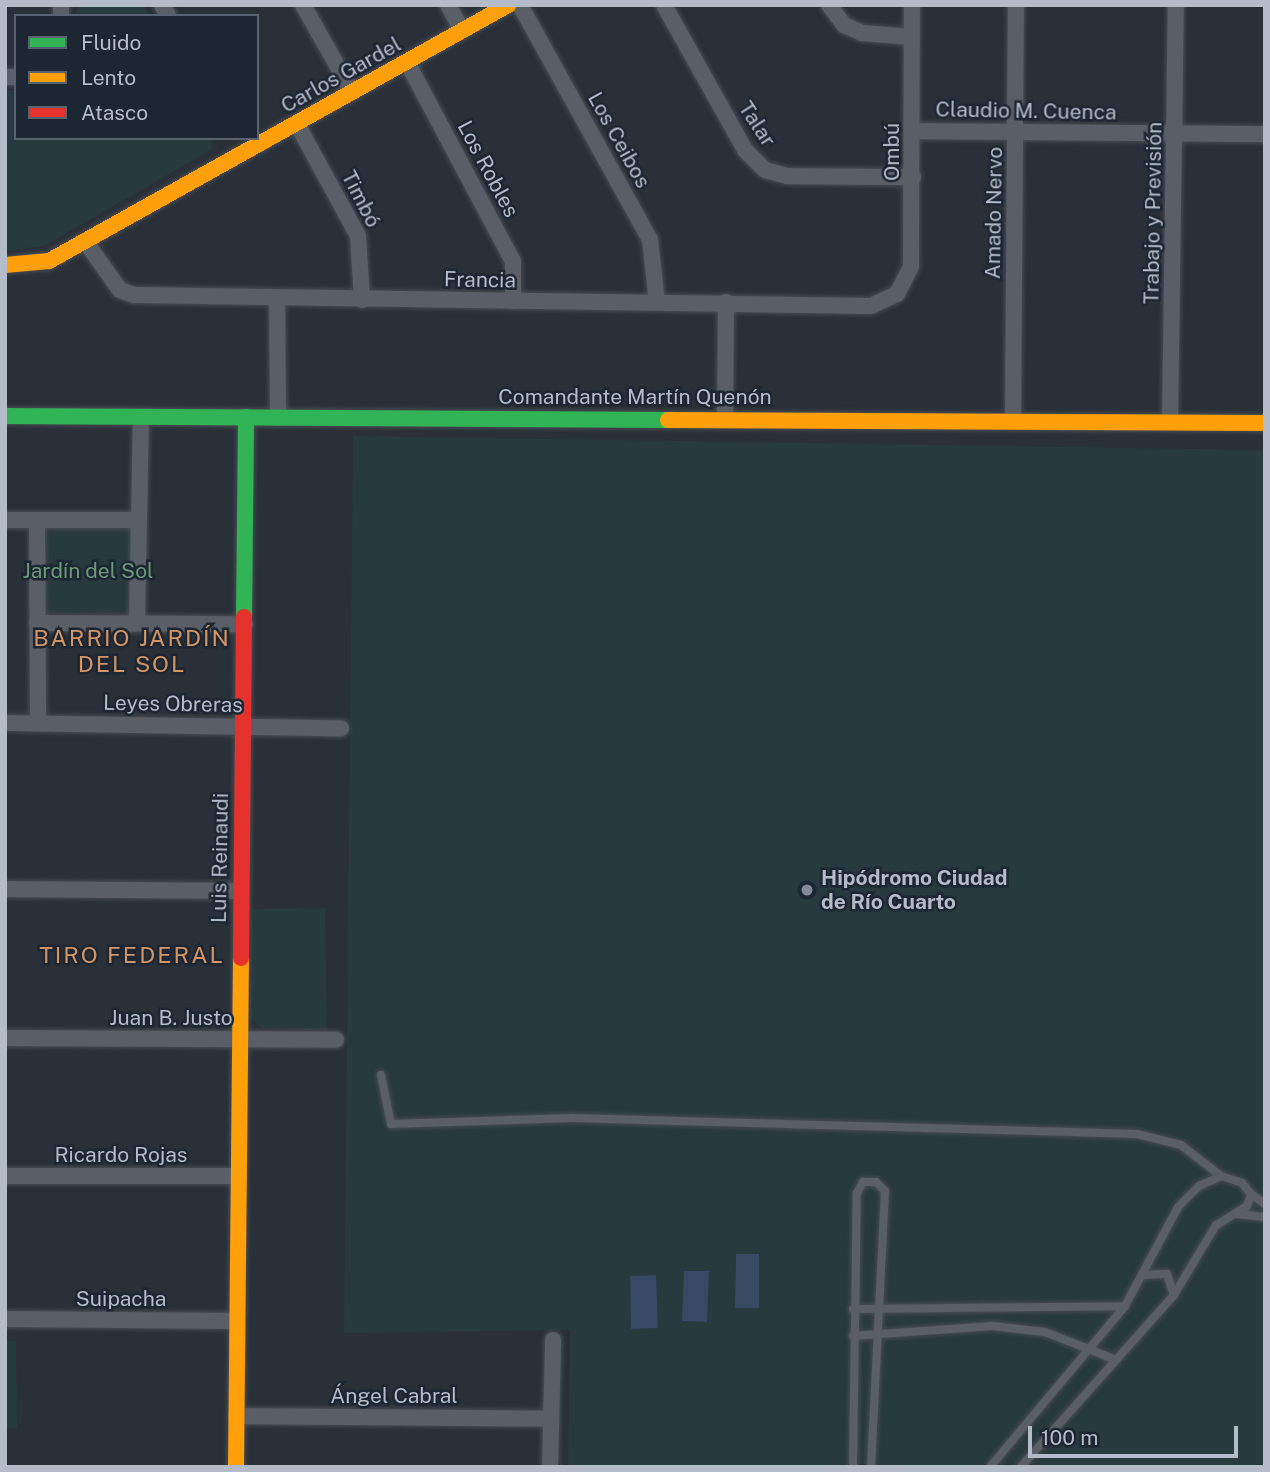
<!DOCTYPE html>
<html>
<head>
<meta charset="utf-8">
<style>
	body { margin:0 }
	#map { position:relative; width:1270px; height:1472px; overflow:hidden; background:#2a3038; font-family:"Public Sans",sans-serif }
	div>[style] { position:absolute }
	.green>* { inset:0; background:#273a3e }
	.water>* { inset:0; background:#384963 }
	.roads { filter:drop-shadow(0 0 2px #484c53) drop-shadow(0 0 2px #484c53) }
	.lane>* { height:8px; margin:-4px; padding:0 4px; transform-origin:4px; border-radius:4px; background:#5a5e66 }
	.street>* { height:16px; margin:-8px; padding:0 8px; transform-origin:8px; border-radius:8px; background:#5a5e66 }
	.fast>* { height:16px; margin:-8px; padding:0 8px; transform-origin:8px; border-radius:8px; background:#30b455 }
	.slow>* { height:16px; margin:-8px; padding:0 8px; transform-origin:8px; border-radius:8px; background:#ff9f0a }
	.jam>* { height:16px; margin:-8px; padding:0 8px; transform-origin:8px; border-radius:8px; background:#e5322d }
	.dots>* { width:19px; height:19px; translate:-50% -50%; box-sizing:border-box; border:4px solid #1d2633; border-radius:50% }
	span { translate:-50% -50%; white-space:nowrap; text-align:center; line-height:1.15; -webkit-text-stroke:5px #1d2633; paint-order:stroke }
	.street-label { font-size:21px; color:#b4bcc9 }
	.park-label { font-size:21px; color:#6b9a76 }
	.poi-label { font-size:21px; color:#b4bcc9; font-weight:700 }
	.left { translate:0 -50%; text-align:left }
	.neighbourhood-label { font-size:23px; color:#d59563; letter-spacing:2px }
	.frame { position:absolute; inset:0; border:7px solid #b4bcc9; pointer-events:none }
	.legend { position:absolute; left:14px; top:14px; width:245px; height:126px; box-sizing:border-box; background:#1d2633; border:2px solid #59626f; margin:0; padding:9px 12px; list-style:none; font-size:21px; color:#b4bcc9 }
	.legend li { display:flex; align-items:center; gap:14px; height:35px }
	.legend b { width:35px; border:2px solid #59626f }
	.scale { position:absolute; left:1028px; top:1426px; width:210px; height:32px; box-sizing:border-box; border:4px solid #b4bcc9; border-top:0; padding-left:9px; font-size:21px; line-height:24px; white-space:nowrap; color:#b4bcc9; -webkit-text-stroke:5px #1d2633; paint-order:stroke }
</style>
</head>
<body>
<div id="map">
	<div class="green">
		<i style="clip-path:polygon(77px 5px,144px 5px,149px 16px,76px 16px)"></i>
		<i style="clip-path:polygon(16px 90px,16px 138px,212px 138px,211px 150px,44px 246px,5px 251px,5px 91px)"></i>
		<i style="clip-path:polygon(353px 436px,1265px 450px,1265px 1467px,568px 1467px,570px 1330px,344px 1333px)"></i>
		<i style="clip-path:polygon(45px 529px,131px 529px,130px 614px,45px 614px)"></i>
		<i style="clip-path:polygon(325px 908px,327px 1031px,262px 1028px,248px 1017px,252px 909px)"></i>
		<i style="clip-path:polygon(5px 1341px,16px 1341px,17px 1428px,5px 1428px)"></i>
	</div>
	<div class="water">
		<i style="clip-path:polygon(736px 1254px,759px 1254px,759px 1308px,735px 1308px)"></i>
		<i style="clip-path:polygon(684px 1271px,709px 1271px,707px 1322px,682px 1321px)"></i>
		<i style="clip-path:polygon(656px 1275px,658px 1328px,631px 1329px,630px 1276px)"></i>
	</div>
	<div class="roads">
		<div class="lane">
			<i style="left:381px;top:1075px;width:50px;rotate:78.5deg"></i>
			<i style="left:391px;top:1124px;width:181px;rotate:-1.9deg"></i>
			<i style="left:572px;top:1118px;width:565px;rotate:1.62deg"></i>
			<i style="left:1137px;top:1134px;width:45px;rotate:14deg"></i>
			<i style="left:1181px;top:1145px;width:51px;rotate:37.8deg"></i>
			<i style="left:1251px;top:1194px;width:17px;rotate:36deg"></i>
			<i style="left:1236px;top:1214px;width:29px;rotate:6deg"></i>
			<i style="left:1145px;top:1275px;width:22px;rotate:-3deg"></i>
			<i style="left:1167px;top:1274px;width:22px;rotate:72deg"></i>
			<i style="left:853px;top:1309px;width:272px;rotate:-0.6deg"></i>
			<i style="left:853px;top:1336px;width:140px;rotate:-4.1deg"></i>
			<i style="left:993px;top:1326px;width:52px;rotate:6.6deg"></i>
			<i style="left:1045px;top:1332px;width:74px;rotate:21.4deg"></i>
			<i style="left:853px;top:1467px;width:274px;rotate:-89.2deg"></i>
			<i style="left:857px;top:1193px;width:13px;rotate:-61deg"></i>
			<i style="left:863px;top:1182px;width:13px"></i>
			<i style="left:876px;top:1182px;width:13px;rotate:45deg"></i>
			<i style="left:885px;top:1191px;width:276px;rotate:92.9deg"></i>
			<i style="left:990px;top:1467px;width:210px;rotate:-50deg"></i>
			<i style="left:1125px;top:1306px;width:112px;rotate:-61.8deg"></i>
			<i style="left:1178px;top:1207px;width:30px;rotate:-45deg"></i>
			<i style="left:1199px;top:1186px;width:24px;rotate:-24deg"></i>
			<i style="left:1221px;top:1176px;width:22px;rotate:18deg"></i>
			<i style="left:1242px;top:1183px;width:14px;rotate:51deg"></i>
			<i style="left:1251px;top:1194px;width:13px;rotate:108deg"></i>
			<i style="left:1247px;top:1206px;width:36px;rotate:148deg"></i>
			<i style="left:1216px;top:1225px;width:82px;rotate:121deg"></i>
			<i style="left:1174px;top:1295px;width:230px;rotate:131.7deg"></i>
		</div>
		<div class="street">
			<i style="left:61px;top:5px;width:11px;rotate:90deg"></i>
			<i style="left:162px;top:5px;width:13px;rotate:61deg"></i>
			<i style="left:303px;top:5px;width:100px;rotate:60.6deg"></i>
			<i style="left:448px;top:5px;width:29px;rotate:61deg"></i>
			<i style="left:520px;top:5px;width:269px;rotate:61deg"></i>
			<i style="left:650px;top:240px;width:62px;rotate:83.6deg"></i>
			<i style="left:664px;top:5px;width:166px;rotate:60.8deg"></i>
			<i style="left:745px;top:150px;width:28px;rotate:45deg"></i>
			<i style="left:765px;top:170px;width:23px;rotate:15deg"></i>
			<i style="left:787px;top:176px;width:126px;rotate:0.5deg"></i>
			<i style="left:829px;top:5px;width:25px;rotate:53deg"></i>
			<i style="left:844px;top:25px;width:20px;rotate:24deg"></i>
			<i style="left:862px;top:33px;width:50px;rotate:4.6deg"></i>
			<i style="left:407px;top:62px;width:225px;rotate:62deg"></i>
			<i style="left:513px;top:261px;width:40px;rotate:90deg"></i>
			<i style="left:5px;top:77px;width:11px"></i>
			<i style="left:297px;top:124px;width:128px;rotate:61.4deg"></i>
			<i style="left:358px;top:236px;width:64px;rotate:86.4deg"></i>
			<i style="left:914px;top:131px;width:351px;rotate:0.5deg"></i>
			<i style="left:85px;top:241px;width:60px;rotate:54.5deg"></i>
			<i style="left:120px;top:290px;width:15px;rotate:20deg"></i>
			<i style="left:134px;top:295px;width:737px;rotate:0.86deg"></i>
			<i style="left:871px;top:306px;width:29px;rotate:-25deg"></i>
			<i style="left:897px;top:294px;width:30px;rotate:-63deg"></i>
			<i style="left:911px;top:267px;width:262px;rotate:-89.8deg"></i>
			<i style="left:277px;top:298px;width:120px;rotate:89.5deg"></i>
			<i style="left:725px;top:418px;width:116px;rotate:-89.5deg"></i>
			<i style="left:1013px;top:420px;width:415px;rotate:-89.6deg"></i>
			<i style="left:1170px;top:422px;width:417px;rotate:-89.2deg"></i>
			<i style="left:5px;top:520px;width:133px"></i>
			<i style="left:37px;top:520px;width:203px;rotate:89.7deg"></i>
			<i style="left:37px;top:623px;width:208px;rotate:0.3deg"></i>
			<i style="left:137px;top:623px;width:206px;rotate:-88.9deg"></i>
			<i style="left:5px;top:723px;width:336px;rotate:0.9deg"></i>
			<i style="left:5px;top:889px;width:235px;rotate:0.5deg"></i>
			<i style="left:5px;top:1038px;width:331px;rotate:0.3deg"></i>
			<i style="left:5px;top:1176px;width:232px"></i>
			<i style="left:5px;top:1319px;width:231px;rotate:0.5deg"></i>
			<i style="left:236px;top:1416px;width:315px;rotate:0.5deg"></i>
			<i style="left:550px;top:1467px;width:127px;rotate:-88.6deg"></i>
		</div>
		<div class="fast">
			<i style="left:5px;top:416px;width:663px;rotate:0.35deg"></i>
			<i style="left:244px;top:617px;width:200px;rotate:-89.4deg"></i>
		</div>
		<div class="slow">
			<i style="left:5px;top:265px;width:44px;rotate:-5.2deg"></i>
			<i style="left:49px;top:261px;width:526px;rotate:-29.15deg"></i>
			<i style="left:668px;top:420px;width:597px;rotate:0.29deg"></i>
			<i style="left:236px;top:1467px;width:509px;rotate:-89.44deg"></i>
		</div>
		<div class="jam">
			<i style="left:241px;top:958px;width:341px;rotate:-89.5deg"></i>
		</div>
	</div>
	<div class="dots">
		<i style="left:807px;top:890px;background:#848b96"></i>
	</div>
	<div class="street-label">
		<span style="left:341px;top:75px;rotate:-29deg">Carlos Gardel</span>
		<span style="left:1026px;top:111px;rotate:1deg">Claudio M. Cuenca</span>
		<span style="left:757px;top:124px;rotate:57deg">Talar</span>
		<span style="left:619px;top:140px;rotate:61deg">Los Ceibos</span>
		<span style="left:892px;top:152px;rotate:-90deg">Ombú</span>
		<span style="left:488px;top:169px;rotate:62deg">Los Robles</span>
		<span style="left:361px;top:199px;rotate:63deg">Timbó</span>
		<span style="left:994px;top:213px;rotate:-89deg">Amado Nervo</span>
		<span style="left:1153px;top:213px;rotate:-89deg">Trabajo y Previsión</span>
		<span style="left:480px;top:280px;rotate:1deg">Francia</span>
		<span style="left:635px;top:397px">Comandante Martín Quenón</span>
		<span style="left:173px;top:704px;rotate:1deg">Leyes Obreras</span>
		<span style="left:220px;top:858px;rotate:-89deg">Luis Reinaudi</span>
		<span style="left:171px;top:1018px">Juan B. Justo</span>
		<span style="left:121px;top:1155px">Ricardo Rojas</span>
		<span style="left:121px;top:1299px">Suipacha</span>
		<span style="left:394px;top:1396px">Ángel Cabral</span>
	</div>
	<div class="park-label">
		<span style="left:88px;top:571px">Jardín del Sol</span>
	</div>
	<div class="poi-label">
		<span class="left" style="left:821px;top:890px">Hipódromo Ciudad<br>de Río Cuarto</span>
	</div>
	<div class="neighbourhood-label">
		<span style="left:132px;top:651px">BARRIO JARDÍN<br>DEL SOL</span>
		<span style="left:132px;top:955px">TIRO FEDERAL</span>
	</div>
	<div class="frame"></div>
	<ul class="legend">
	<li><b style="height:9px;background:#30b455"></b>Fluido</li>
	<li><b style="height:9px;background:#ff9f0a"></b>Lento</li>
	<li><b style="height:9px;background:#e5322d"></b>Atasco</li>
	</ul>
	<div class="scale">100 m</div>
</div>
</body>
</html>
